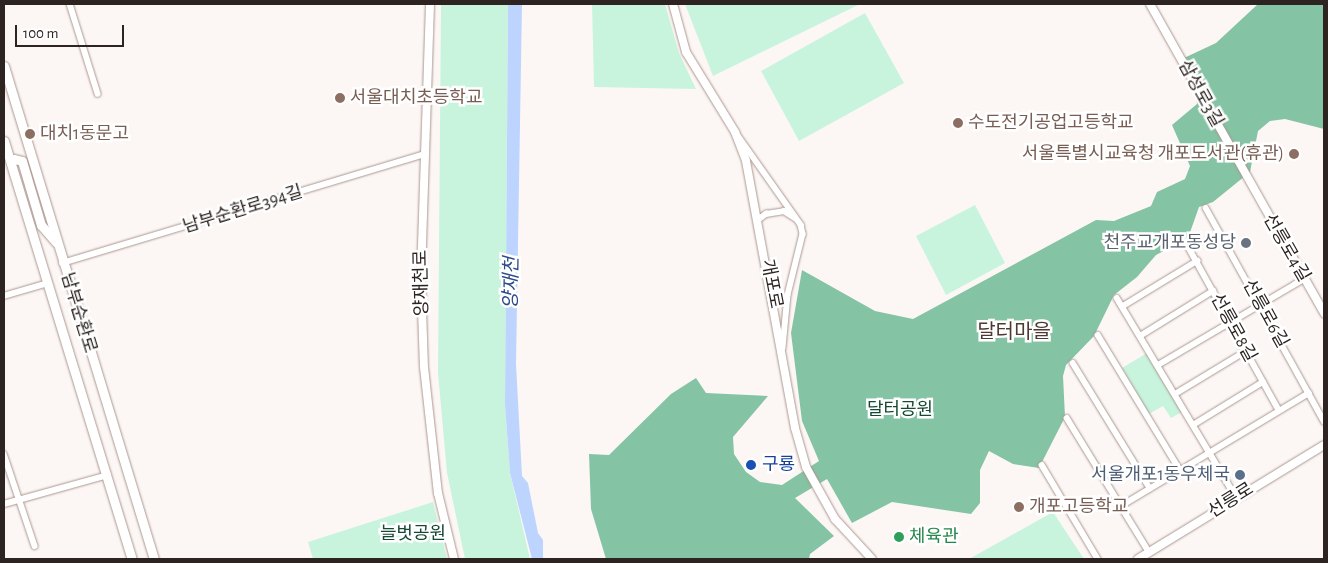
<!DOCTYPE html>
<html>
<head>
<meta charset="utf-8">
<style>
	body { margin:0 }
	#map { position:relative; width:1328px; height:563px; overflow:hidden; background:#fcf7f5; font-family:"Alegreya Sans","Noto Sans KR",sans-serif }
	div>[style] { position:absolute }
	.green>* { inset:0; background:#c8f4dd }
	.forest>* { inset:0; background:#84c3a3 }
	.water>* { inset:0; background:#bdd4ff }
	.roads { filter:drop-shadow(0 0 1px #ad978f) drop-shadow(0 0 1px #ad978f) }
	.minor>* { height:5.5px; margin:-2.75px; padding:0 2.75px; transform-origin:2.75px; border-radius:2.75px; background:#fff }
	.tertiary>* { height:8px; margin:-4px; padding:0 4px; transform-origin:4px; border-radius:4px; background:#fff }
	.primary>* { height:9px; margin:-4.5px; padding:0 4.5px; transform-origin:4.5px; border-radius:4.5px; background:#fff }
	.dots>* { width:14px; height:14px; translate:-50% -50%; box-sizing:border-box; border:2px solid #fff; border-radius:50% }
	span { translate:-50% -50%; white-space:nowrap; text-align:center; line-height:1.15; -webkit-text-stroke:5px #fff; paint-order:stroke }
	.street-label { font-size:18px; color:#2d2421 }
	.education-label { font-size:18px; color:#785e54 }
	.left { translate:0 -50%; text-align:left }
	.right { translate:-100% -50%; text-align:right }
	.worship-label { font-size:18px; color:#5b616d }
	.park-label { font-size:18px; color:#164933 }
	.transit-label { font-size:18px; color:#164399 }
	.service-label { font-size:18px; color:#4e5e75 }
	.leisure-label { font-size:18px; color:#27864d }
	.water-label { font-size:19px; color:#2a4a88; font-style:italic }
	.quarter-label { font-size:20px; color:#4c3a33 }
	.frame { position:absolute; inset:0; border:5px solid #2d2421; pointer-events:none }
	.scale { position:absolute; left:15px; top:25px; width:109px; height:22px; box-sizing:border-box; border:2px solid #2d2421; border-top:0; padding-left:6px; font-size:15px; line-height:18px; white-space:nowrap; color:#2d2421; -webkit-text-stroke:4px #fff; paint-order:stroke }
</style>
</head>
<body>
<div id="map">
	<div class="green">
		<i style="clip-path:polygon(441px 4px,508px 4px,505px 405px,510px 473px,530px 559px,465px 559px,447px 473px,438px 373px)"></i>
		<i style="clip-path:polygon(592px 4px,665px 4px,679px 53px,696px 89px,594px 87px)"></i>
		<i style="clip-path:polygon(685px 4px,857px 4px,858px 5px,713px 76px)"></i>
		<i style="clip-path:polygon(865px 13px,904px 83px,799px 141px,761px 71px)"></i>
		<i style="clip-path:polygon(975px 205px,1005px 263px,946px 295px,916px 236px)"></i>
		<i style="clip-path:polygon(1147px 353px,1182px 412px,1171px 418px,1163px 406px,1149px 414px,1122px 368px)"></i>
		<i style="clip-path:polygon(433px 502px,447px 559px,313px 559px,308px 542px)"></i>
		<i style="clip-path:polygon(1053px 512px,1084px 559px,969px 559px)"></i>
	</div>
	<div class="forest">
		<i style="clip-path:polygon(1258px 4px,1324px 4px,1324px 129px,1285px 119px,1270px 121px,1258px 131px,1250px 172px,1213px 202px,1199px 207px,1188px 238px,1156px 255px,1137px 277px,1114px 295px,1094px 336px,1066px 365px,1063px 376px,1065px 417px,1039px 468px,1013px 464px,989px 451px,980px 470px,980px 503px,971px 514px,892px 502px,852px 523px,827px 479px,795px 498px,834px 536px,810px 554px,809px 559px,606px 559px,591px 509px,589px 454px,609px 455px,671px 394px,696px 378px,706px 393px,768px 396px,733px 437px,734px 454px,746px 472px,760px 482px,782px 485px,819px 461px,802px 421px,791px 333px,802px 270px,875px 311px,913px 319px,1096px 220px,1114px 221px,1151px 206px,1157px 192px,1185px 179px,1190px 166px,1172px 125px,1197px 104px,1195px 85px,1184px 58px,1216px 43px)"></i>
	</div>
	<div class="water">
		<i style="clip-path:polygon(508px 4px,522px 4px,516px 364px,522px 476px,528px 483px,538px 533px,543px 540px,543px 559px,532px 559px,510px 473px,505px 405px)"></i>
	</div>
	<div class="roads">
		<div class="minor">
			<i style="left:70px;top:4px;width:94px;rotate:72.7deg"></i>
			<i style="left:739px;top:137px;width:108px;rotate:54.8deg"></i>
			<i style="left:801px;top:225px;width:9px;rotate:77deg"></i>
			<i style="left:803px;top:234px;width:63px;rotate:103.8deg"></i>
			<i style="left:788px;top:295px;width:53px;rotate:95.4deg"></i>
			<i style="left:1206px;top:208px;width:244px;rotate:61deg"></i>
			<i style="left:759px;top:219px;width:9px;rotate:-36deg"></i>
			<i style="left:766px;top:214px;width:18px;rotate:-9deg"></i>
			<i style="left:784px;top:211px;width:13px;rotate:32deg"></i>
			<i style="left:1188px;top:246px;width:188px;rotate:61deg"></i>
			<i style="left:62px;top:263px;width:377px;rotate:-16.7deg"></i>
			<i style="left:4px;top:296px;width:46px;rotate:-16.5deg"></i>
			<i style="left:1117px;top:298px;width:232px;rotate:59.1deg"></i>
			<i style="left:1123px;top:306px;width:87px;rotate:-31.3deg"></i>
			<i style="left:1098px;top:335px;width:158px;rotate:58.7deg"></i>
			<i style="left:1140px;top:336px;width:86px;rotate:-31.7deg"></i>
			<i style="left:1073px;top:363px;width:147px;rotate:58.4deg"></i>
			<i style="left:1158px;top:365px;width:169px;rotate:-30.5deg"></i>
			<i style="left:1175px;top:394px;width:83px;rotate:-31.2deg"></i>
			<i style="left:1067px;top:418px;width:157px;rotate:58.5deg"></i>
			<i style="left:1193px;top:425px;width:82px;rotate:-31.6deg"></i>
			<i style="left:4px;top:454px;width:97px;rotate:71.4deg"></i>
			<i style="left:1042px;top:465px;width:109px;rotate:59.2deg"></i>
			<i style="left:4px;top:504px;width:108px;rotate:-15.6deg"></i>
			<i style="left:1121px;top:506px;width:219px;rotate:-31deg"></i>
		</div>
		<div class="tertiary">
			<i style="left:430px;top:4px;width:274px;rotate:91.9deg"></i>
			<i style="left:421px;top:278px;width:89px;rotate:88.1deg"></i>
			<i style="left:424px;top:367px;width:127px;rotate:83.7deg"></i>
			<i style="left:438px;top:493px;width:68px;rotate:76.4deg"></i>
			<i style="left:673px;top:4px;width:50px;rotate:74.8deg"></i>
			<i style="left:686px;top:52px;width:94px;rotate:58.5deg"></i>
			<i style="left:735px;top:132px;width:31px;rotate:69deg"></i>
			<i style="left:746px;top:161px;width:271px;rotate:79.6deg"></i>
			<i style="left:795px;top:428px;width:41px;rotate:74.2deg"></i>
			<i style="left:806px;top:467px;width:60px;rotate:60.9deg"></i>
			<i style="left:835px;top:519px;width:54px;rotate:47.2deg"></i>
			<i style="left:1150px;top:4px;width:355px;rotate:60.6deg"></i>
			<i style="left:1138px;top:559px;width:218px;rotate:-31.5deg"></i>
		</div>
		<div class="primary">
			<i style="left:4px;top:66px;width:515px;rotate:73.08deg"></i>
			<i style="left:4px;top:141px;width:437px;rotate:73deg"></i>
			<i style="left:11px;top:163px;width:5px;rotate:-53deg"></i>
			<i style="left:14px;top:159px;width:8px;rotate:14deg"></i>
			<i style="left:22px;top:161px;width:67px;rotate:73.5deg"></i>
			<i style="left:41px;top:225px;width:23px;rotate:49deg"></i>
		</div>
	</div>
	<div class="dots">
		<i style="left:340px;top:98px;background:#8d6e63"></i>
		<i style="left:958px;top:123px;background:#8d6e63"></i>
		<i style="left:30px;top:134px;background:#8d6e63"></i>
		<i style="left:1294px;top:154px;background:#8d6e63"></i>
		<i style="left:1246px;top:243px;background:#6b7280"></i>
		<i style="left:751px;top:465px;background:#1a4fb4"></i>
		<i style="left:1240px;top:475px;background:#5c6f8a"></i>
		<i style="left:1019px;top:507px;background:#8d6e63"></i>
		<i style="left:899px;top:537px;background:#2e9e5b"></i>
	</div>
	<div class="street-label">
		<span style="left:1200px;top:94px;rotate:61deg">삼성로3길</span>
		<span style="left:243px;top:210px;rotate:-17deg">남부순환로394길</span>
		<span style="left:1286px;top:248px;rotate:60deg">선릉로4길</span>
		<span style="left:422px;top:283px;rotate:-91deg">양재천로</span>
		<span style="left:771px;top:284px;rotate:79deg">개포로</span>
		<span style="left:78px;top:313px;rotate:73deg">남부순환로</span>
		<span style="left:1265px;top:314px;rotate:61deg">선릉로6길</span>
		<span style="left:1233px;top:328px;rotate:61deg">선릉로8길</span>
		<span style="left:1231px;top:501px;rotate:-32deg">선릉로</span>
	</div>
	<div class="education-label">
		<span class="left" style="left:350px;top:98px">서울대치초등학교</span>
		<span class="left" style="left:968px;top:123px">수도전기공업고등학교</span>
		<span class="left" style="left:40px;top:134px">대치1동문고</span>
		<span class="right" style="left:1284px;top:154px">서울특별시교육청 개포도서관(휴관)</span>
		<span class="left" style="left:1029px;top:507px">개포고등학교</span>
	</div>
	<div class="worship-label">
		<span class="right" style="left:1236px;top:243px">천주교개포동성당</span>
	</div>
	<div class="park-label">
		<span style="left:900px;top:410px">달터공원</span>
		<span style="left:413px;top:534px">늘벗공원</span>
	</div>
	<div class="transit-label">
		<span class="left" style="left:762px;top:465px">구룡</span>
	</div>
	<div class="service-label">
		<span class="right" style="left:1230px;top:475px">서울개포1동우체국</span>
	</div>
	<div class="leisure-label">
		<span class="left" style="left:909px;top:537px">체육관</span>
	</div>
	<div class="water-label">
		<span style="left:512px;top:283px;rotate:-89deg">양재천</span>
	</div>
	<div class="quarter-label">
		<span style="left:1014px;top:332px">달터마을</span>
	</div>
	<div class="frame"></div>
	<div class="scale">100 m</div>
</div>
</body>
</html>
